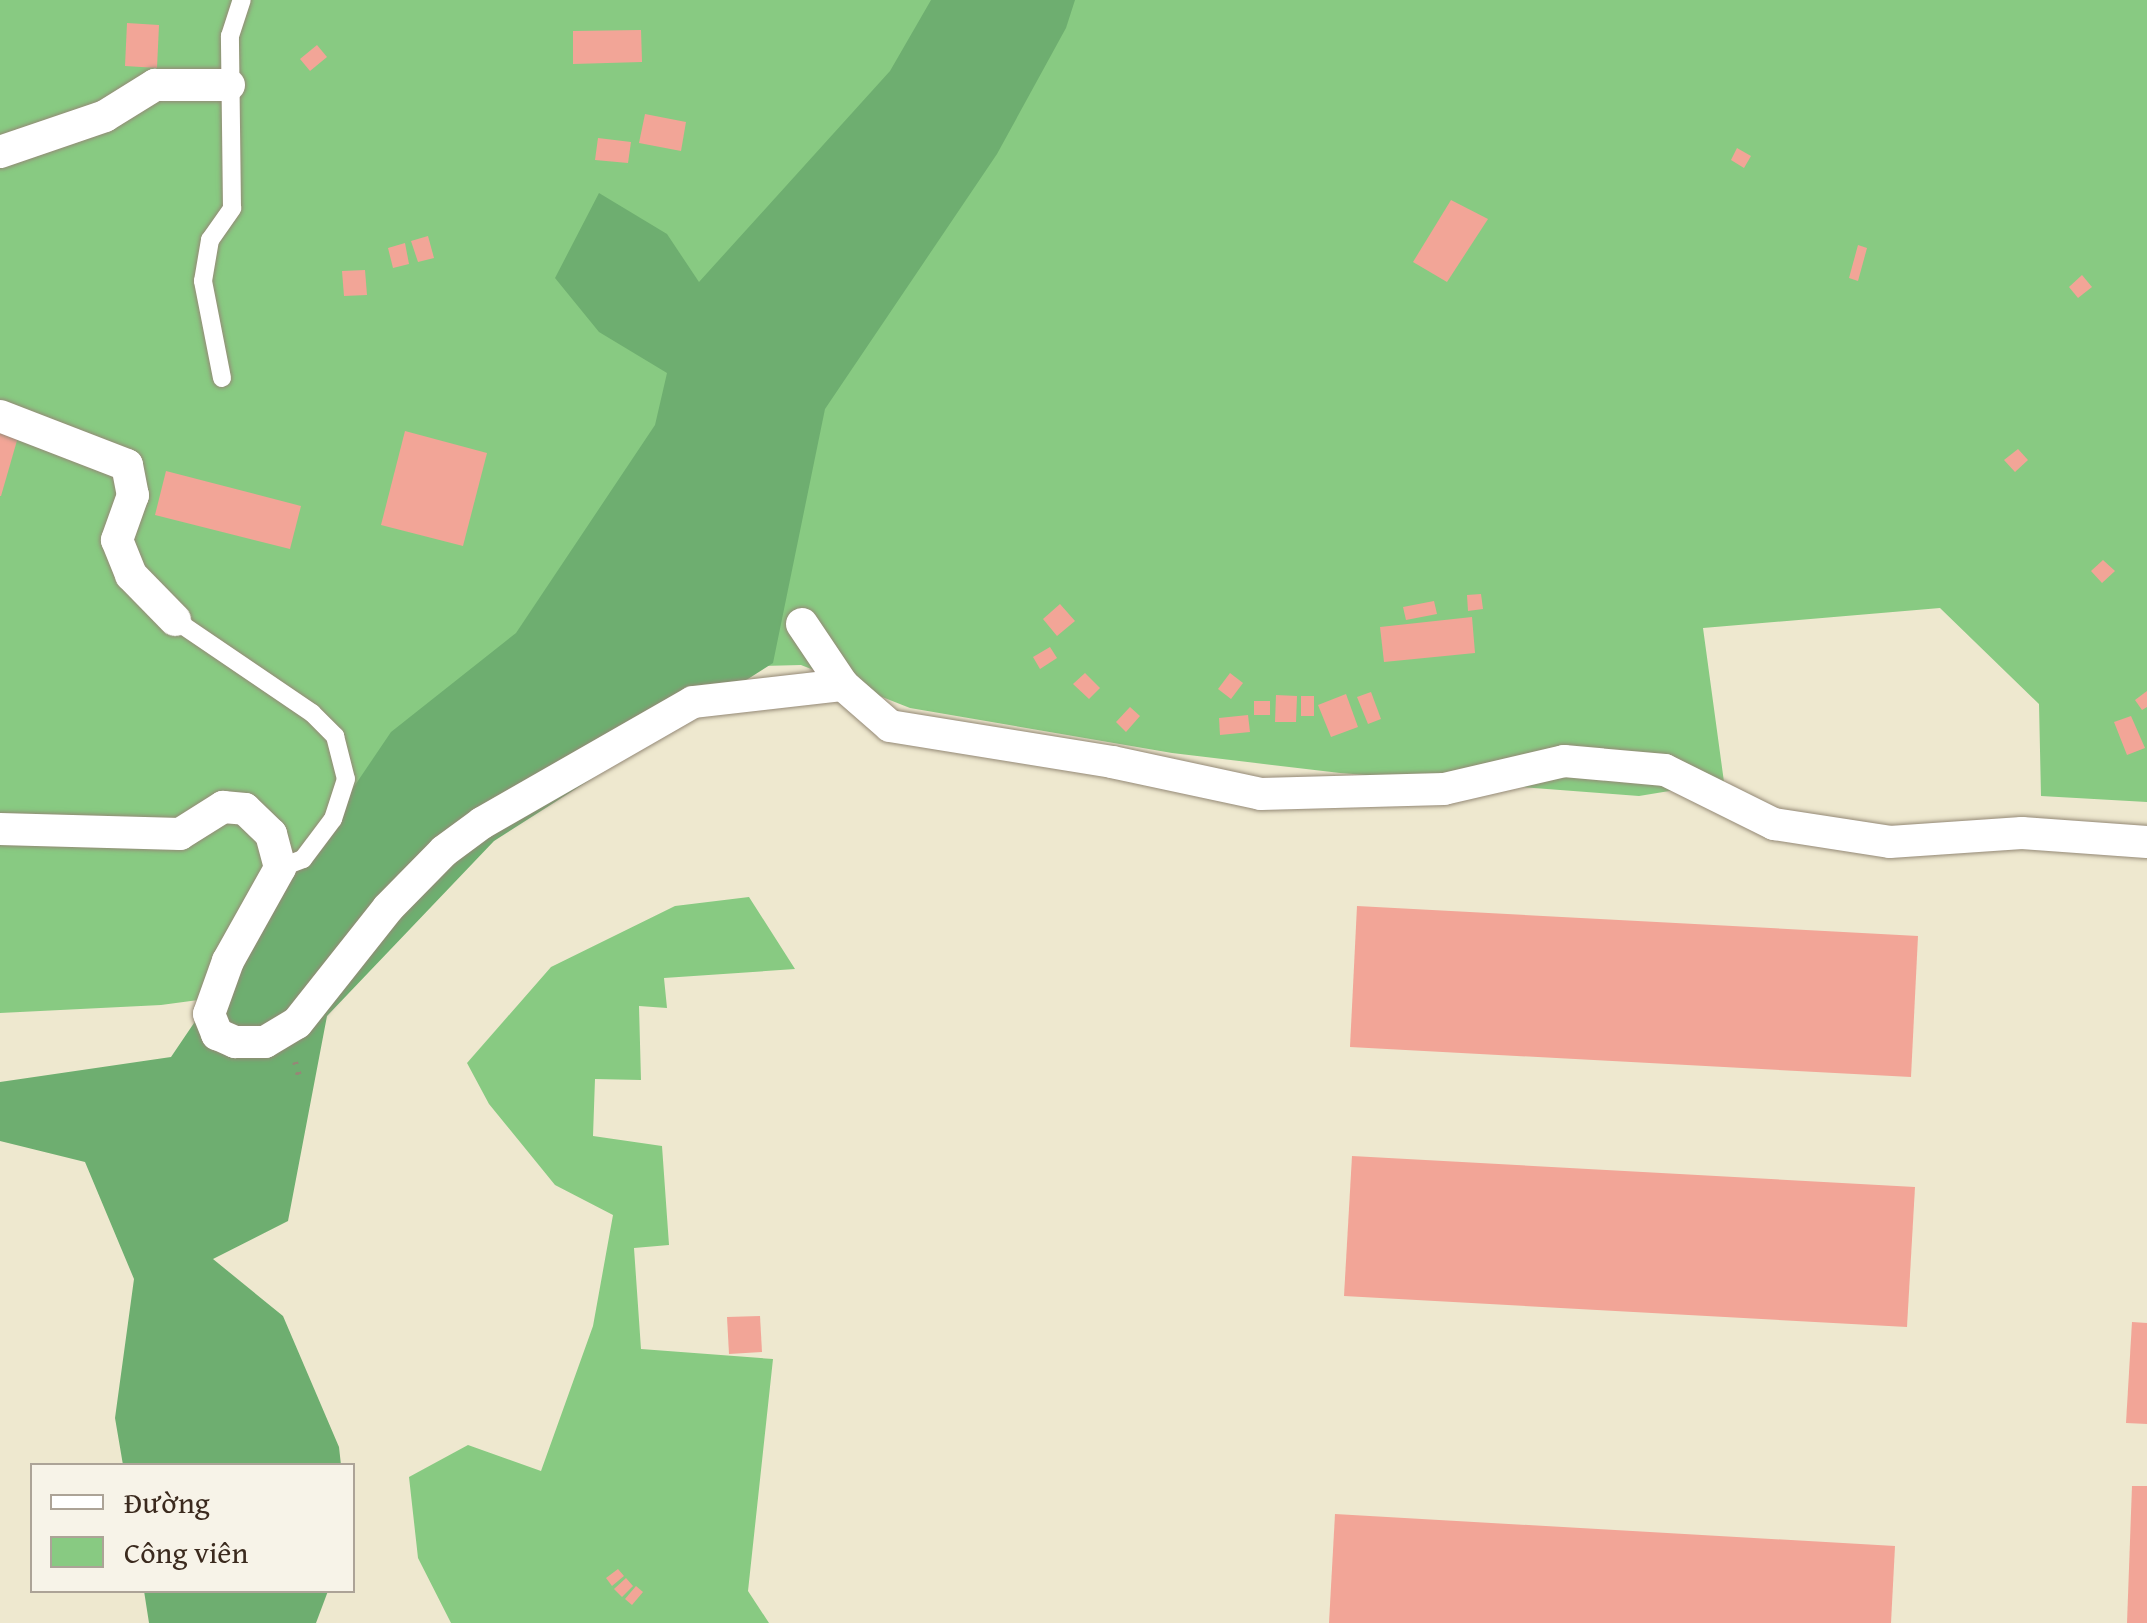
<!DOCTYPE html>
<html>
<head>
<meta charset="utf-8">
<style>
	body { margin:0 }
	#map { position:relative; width:2147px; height:1623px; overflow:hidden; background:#eee8cf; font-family:"Gentium Book Plus",serif }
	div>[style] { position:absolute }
	.green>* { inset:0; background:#88ca82 }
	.forest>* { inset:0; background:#6eae70 }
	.building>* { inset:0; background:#f2a597 }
	.path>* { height:6px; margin-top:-3px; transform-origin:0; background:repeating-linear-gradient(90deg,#948976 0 2.5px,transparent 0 10.5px) }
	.roads { filter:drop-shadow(0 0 2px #948976) drop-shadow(0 0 2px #948976) }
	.lane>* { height:18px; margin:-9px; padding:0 9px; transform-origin:9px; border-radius:9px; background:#fff }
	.street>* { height:32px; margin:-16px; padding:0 16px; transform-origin:16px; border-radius:16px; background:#fff }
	span { translate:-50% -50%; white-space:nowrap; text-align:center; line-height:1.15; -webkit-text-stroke:8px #f7f3e8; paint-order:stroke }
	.legend { position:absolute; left:30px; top:1463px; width:325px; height:130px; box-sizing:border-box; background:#f7f3e8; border:2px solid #aca397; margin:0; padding:12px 18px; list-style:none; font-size:30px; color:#3b2a1e }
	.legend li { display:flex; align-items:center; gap:20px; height:50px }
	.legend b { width:50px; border:2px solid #aca397 }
</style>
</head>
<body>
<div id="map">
	<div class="green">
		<i style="clip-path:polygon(0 0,2147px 0,2147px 802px,2041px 796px,2039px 704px,1940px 608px,1703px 628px,1724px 782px,1639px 796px,1340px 773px,1172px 753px,910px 708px,801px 665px,716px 667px,295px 987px,161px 1005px,0 1013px)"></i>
		<i style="clip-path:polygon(749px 897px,795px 969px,664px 978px,667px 1008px,639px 1006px,641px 1080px,595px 1079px,593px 1136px,662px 1146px,669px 1245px,634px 1248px,641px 1349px,773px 1359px,748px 1591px,769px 1623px,451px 1623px,418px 1558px,409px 1477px,468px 1445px,541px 1471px,593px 1326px,613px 1215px,555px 1185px,489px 1104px,467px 1063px,551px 967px,675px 906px)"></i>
	</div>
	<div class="forest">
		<i style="clip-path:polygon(931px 0,1075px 0,1066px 28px,997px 154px,825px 409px,773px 663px,494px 841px,327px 1016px,288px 1221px,213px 1259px,283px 1316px,339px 1447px,341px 1465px,123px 1465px,115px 1418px,134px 1279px,85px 1162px,0 1141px,0 1082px,171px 1057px,391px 732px,516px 633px,655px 425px,667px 373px,599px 332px,555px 278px,599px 193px,667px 234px,699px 282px,890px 71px)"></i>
		<i style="clip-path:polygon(144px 1591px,144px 1590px,328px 1591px,316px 1623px,149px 1623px)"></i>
	</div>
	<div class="building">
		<i style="clip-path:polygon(127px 23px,159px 25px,157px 68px,125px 66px)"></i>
		<i style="clip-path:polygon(641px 30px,642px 62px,573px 64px,573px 31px)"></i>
		<i style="clip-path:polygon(317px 45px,327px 57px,310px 71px,300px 59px)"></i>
		<i style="clip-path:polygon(645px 114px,686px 122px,681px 151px,639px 143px)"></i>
		<i style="clip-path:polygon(598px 138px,631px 142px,628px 163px,595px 160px)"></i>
		<i style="clip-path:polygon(1737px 148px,1751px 156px,1744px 168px,1731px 160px)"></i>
		<i style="clip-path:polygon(1451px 200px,1488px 219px,1447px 282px,1413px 262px)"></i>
		<i style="clip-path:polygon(428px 236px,434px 258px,418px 262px,411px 241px)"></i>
		<i style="clip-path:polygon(405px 243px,409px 264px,393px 268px,388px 248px)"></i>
		<i style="clip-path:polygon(1858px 245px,1867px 248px,1858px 281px,1849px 278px)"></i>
		<i style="clip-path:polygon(365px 270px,367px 295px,344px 296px,342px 271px)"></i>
		<i style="clip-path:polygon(2082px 275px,2092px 287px,2078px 298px,2069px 287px)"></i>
		<i style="clip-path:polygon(405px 431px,487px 453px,463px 546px,381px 525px)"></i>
		<i style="clip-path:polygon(0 432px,18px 437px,1px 496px,0 496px)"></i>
		<i style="clip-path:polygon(2018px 449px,2028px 460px,2015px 472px,2004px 460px)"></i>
		<i style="clip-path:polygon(166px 471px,301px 506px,290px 549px,155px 515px)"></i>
		<i style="clip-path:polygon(2103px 560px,2115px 571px,2102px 583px,2091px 571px)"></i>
		<i style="clip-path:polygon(1481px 594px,1483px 609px,1468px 611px,1467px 595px)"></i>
		<i style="clip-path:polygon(1434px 601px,1437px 614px,1406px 620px,1403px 607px)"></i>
		<i style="clip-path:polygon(1060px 604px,1075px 621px,1057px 636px,1043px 619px)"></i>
		<i style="clip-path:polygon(1472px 617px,1475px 653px,1384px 662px,1380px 627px)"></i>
		<i style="clip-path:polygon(1050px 647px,1057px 658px,1040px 669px,1033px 657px)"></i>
		<i style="clip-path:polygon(1085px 673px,1100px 688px,1089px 699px,1073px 684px)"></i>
		<i style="clip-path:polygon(1230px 673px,1243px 683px,1231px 699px,1218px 689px)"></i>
		<i style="clip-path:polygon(2147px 691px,2147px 707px,2142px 710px,2135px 700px)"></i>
		<i style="clip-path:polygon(1371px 692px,1381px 719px,1368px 724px,1357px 697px)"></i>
		<i style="clip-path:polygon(1346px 694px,1358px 727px,1331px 737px,1318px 705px)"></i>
		<i style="clip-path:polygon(1276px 695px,1297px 696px,1296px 722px,1275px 722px)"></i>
		<i style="clip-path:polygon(1301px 696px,1314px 696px,1314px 716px,1301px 716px)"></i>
		<i style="clip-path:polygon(1254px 701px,1270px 701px,1270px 715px,1254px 715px)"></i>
		<i style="clip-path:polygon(1130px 707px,1140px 716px,1126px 732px,1116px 722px)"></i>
		<i style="clip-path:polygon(1248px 715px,1250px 732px,1220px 735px,1219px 718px)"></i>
		<i style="clip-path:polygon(2131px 716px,2145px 748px,2127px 755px,2114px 722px)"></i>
		<i style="clip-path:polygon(1357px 906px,1918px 936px,1911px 1077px,1350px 1047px)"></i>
		<i style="clip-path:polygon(1352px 1156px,1915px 1187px,1907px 1327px,1344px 1296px)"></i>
		<i style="clip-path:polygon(760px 1316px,762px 1352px,729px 1354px,727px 1317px)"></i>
		<i style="clip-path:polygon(2132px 1322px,2147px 1323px,2147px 1424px,2126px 1423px)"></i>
		<i style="clip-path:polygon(2132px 1486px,2147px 1486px,2147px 1623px,2127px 1623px)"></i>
		<i style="clip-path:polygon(1335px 1514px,1895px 1546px,1891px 1623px,1329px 1623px)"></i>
		<i style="clip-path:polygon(618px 1569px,624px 1576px,612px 1586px,606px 1578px)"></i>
		<i style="clip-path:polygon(626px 1578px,633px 1586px,622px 1597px,614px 1589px)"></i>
		<i style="clip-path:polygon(636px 1586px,643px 1592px,632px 1605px,625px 1599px)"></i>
	</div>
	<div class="path">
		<i style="left:295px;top:1062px;width:15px;rotate:74deg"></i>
	</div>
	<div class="roads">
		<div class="lane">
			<i style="left:222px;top:378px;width:99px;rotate:-101.1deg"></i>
			<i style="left:203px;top:281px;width:42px;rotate:-80.3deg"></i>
			<i style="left:210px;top:240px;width:39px;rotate:-55deg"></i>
			<i style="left:232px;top:208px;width:172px;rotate:-90.7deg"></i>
			<i style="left:230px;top:36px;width:38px;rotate:-72deg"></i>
			<i style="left:175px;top:620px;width:166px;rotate:34.2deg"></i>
			<i style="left:312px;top:713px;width:33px;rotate:45deg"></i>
			<i style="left:335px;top:736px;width:44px;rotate:75.7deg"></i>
			<i style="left:346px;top:779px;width:42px;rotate:108deg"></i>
			<i style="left:333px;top:819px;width:50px;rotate:126.9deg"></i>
			<i style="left:303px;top:859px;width:25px;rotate:159deg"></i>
		</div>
		<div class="street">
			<i style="left:0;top:152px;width:111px;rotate:-18.9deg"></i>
			<i style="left:105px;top:116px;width:59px;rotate:-31.8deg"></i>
			<i style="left:155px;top:85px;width:74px"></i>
			<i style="left:0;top:416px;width:136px;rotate:21.1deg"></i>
			<i style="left:127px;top:465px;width:31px;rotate:79deg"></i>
			<i style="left:133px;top:495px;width:48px;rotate:109.6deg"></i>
			<i style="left:117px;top:540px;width:38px;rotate:68deg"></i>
			<i style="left:131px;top:575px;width:63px;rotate:45.6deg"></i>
			<i style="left:802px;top:624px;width:73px;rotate:56.1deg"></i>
			<i style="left:843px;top:685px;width:62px;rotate:41.1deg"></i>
			<i style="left:890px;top:726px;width:225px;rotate:9.2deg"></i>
			<i style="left:1112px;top:762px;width:152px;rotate:12.1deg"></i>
			<i style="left:1261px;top:794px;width:183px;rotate:-1.6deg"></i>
			<i style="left:1444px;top:789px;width:123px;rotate:-13.1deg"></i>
			<i style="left:1564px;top:761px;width:101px;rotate:5.1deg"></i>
			<i style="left:1665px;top:770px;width:122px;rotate:26.4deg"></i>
			<i style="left:1774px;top:824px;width:117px;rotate:8.8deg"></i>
			<i style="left:1890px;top:842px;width:132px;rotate:-3.9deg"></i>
			<i style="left:2022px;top:833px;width:125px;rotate:4.1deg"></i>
			<i style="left:0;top:829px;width:180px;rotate:1.6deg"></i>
			<i style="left:180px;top:834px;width:51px;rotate:-32.1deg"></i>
			<i style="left:223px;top:807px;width:22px;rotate:5deg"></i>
			<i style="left:245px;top:809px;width:36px;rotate:44deg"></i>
			<i style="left:271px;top:834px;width:35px;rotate:75deg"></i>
			<i style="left:280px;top:868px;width:107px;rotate:119.2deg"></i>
			<i style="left:228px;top:961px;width:56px;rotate:109.7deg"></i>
			<i style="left:209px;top:1014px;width:22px;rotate:68deg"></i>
			<i style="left:217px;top:1034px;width:20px;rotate:24deg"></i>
			<i style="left:235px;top:1042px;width:30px"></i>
			<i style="left:265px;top:1042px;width:37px;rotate:-31deg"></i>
			<i style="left:297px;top:1023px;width:147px;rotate:-51.6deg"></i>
			<i style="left:388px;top:908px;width:80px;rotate:-45.5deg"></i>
			<i style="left:444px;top:851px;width:47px;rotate:-36.4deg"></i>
			<i style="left:482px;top:823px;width:243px;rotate:-29.8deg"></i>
			<i style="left:693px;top:702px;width:151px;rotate:-6.5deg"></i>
		</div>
	</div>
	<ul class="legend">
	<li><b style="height:12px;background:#fff"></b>Đường</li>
	<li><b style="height:28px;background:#88ca82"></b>Công viên</li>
	</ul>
</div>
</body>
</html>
